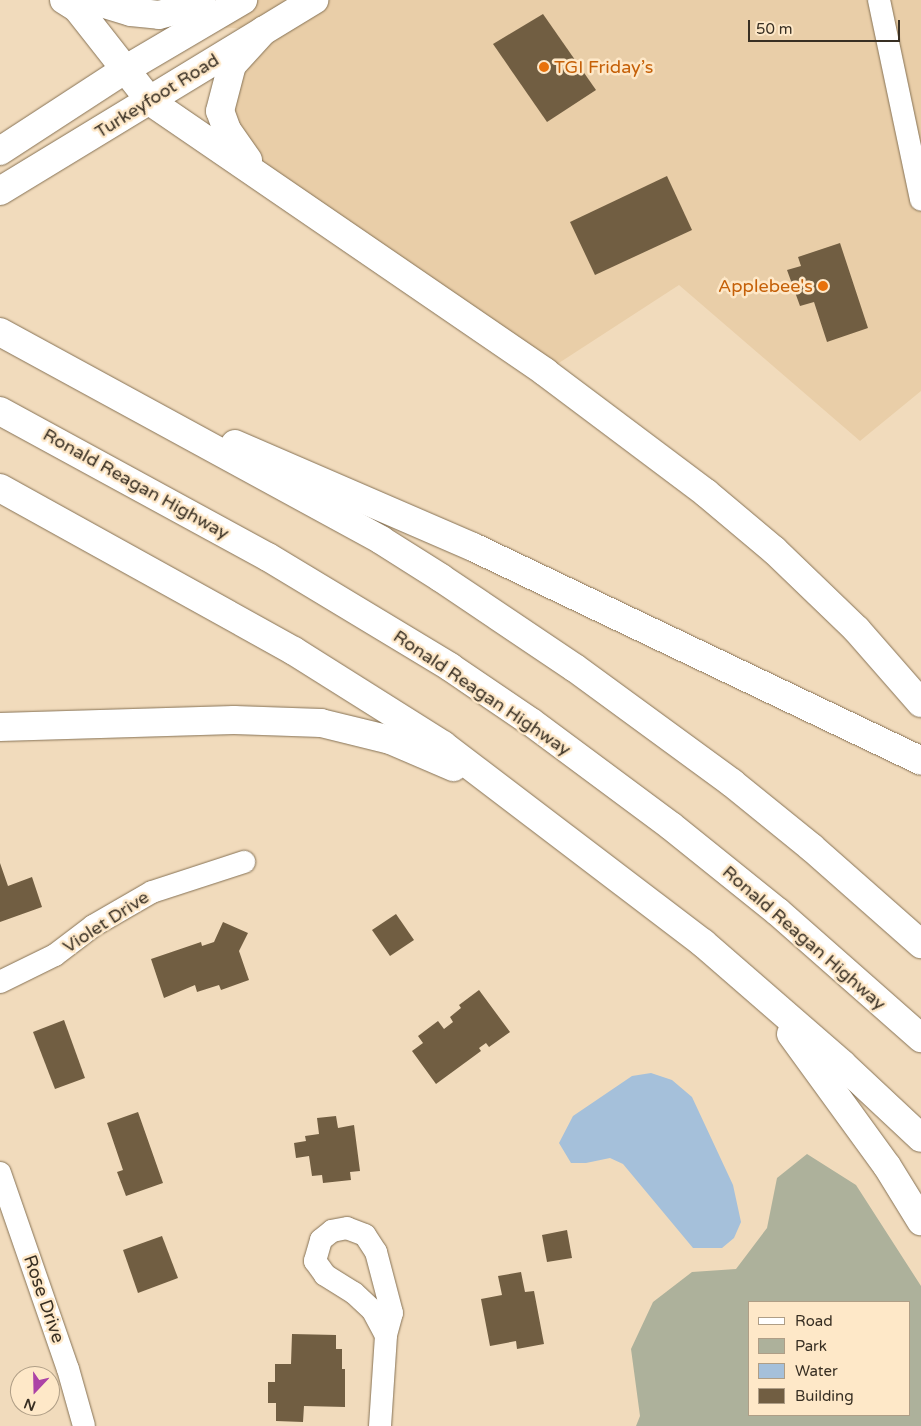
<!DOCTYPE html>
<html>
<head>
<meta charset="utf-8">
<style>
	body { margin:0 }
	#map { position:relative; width:921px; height:1426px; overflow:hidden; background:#f1dbbc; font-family:"Varela Round",sans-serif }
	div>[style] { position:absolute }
	.built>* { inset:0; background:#e9cea8 }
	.green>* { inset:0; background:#adb19b }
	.water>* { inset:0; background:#a5c0da }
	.building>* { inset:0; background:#715e42 }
	.roads { filter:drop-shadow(0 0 1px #867255) drop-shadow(0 0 1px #867255) }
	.minor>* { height:22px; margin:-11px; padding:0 11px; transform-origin:11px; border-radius:11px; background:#fff }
	.major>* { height:28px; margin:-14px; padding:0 14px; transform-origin:14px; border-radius:14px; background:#fff }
	.highway>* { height:28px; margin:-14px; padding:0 14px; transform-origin:14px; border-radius:14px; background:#fff }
	.dots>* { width:14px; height:14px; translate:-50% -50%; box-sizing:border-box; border:2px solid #fee8c8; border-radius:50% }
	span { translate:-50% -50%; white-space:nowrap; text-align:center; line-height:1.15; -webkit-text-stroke:5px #fee8c8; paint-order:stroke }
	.food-label { font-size:18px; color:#c56008 }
	.left { translate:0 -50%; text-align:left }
	.right { translate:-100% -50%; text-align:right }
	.street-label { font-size:18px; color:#382f23 }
	.legend { position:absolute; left:748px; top:1301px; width:162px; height:115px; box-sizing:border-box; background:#fee8c8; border:1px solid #af9e86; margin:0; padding:6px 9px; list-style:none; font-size:15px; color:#382f23 }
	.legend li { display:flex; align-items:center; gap:10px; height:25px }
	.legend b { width:25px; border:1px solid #af9e86 }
	.north { position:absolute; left:10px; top:1366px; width:50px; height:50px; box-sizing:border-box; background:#fee8c8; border:1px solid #af9e86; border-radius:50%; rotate:201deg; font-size:14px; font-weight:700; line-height:20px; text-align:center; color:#382f23 }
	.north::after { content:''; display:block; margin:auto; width:18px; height:22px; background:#ac43a6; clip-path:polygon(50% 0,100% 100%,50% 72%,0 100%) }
	.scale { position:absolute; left:748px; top:20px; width:152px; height:22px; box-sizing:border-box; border:2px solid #382f23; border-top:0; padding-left:6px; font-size:15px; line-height:18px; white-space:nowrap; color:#382f23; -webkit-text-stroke:4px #fee8c8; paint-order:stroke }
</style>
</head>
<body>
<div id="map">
	<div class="built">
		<i style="clip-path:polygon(100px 0,921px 0,921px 391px,860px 441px,679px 285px,545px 372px,274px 185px,220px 111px,263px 30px,201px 26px)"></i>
	</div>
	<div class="green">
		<i style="clip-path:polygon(evenodd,807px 1154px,856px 1185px,921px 1286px,921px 1426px,636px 1426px,640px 1416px,631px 1349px,653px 1302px,692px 1272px,736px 1269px,767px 1228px,777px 1178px,807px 1154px,750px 1302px,910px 1302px,910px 1415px,750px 1415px,750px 1302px)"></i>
	</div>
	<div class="water">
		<i style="clip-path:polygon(651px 1073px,672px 1080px,692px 1097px,733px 1185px,741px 1222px,734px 1238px,722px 1248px,693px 1248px,623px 1164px,610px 1158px,586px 1163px,571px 1163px,559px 1143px,573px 1116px,632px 1076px)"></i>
	</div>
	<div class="building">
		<i style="clip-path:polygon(543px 14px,596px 90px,547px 122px,493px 44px)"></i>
		<i style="clip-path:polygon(667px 176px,692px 230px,595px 275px,570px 222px)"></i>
		<i style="clip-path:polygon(840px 243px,868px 328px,827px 342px,814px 302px,800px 306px,787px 270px,801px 266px,798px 257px)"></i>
		<i style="clip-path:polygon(0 863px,8px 886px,32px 877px,42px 907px,0 922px)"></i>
		<i style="clip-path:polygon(396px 914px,414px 940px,390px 956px,372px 930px)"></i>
		<i style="clip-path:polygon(223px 922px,248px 933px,239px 951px,249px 980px,221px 990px,219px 985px,197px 992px,195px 985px,164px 998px,151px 959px,201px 942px,202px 946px,214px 942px)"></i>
		<i style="clip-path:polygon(479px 990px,510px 1032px,489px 1047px,486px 1043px,479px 1048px,481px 1051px,436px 1084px,412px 1051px,423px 1043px,418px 1036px,438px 1021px,444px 1029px,453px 1022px,450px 1017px,461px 1008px,459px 1005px)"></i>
		<i style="clip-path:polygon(64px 1020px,85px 1078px,55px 1089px,33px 1032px)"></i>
		<i style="clip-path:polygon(138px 1112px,163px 1183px,126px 1196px,117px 1172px,123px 1170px,107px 1123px)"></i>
		<i style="clip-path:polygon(336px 1116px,338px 1128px,354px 1125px,360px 1171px,350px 1172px,351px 1180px,323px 1183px,322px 1175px,312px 1176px,309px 1156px,296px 1158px,294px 1143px,306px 1141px,305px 1136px,319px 1134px,317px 1118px)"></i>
		<i style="clip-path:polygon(567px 1230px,572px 1258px,547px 1262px,542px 1235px)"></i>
		<i style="clip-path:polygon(162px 1236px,178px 1278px,138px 1293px,123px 1250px)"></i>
		<i style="clip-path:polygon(521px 1272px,525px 1292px,534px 1291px,544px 1344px,517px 1349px,516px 1341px,490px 1346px,481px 1299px,502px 1295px,498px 1276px)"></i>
		<i style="clip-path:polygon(292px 1334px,336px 1335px,336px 1349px,342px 1349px,342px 1369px,345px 1369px,345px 1407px,304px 1406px,303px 1422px,276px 1421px,276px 1403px,268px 1403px,268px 1382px,275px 1382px,275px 1364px,291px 1364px)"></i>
	</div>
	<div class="roads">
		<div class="minor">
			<i style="left:879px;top:0;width:204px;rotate:78.1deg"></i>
			<i style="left:0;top:982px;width:61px;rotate:-26.1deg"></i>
			<i style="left:55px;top:955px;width:48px;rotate:-37.3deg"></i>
			<i style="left:93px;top:926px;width:68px;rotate:-30deg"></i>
			<i style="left:152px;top:892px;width:97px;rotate:-18.1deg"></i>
			<i style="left:0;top:1173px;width:207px;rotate:70.9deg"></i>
			<i style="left:68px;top:1369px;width:59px;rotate:74.3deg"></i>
			<i style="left:380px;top:1426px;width:91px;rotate:-86.2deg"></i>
			<i style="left:386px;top:1335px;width:23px;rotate:-75deg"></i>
			<i style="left:392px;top:1313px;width:63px;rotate:-104.7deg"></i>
			<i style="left:376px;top:1252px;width:20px;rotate:-123deg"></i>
			<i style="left:365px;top:1235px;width:19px;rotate:-159deg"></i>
			<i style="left:347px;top:1228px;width:15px;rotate:169deg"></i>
			<i style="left:332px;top:1231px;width:14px;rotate:141deg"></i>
			<i style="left:321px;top:1240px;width:22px;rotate:106deg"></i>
			<i style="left:315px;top:1261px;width:17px;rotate:54deg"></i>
			<i style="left:325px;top:1275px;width:34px;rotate:32deg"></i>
			<i style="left:354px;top:1293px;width:26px;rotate:43deg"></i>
			<i style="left:373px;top:1311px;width:27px;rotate:62deg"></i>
		</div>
		<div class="major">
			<i style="left:0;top:151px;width:150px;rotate:-33.1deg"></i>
			<i style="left:126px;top:69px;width:136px;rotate:-30.5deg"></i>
			<i style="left:0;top:191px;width:368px;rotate:-31.3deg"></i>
		</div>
		<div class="highway">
			<i style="left:64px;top:0;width:15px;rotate:32deg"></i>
			<i style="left:77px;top:8px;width:120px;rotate:51.8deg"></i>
			<i style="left:151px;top:102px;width:478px;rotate:34.4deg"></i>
			<i style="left:545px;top:372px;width:201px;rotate:36.9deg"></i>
			<i style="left:706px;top:493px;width:89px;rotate:40deg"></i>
			<i style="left:774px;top:550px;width:115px;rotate:43.9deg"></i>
			<i style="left:857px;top:630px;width:97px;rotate:48.8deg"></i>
			<i style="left:92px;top:0;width:41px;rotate:17.1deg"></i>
			<i style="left:131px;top:12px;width:28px;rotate:6deg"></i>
			<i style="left:159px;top:15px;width:31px;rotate:-15deg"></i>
			<i style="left:189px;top:7px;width:14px;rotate:-30deg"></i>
			<i style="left:248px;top:160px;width:37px;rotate:-125deg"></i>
			<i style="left:227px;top:130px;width:20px;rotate:-110deg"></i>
			<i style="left:220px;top:111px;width:48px;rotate:-75.4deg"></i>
			<i style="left:232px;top:65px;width:47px;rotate:-47.6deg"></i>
			<i style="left:0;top:332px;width:434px;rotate:28.6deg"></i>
			<i style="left:381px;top:540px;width:71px;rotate:32.3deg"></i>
			<i style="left:441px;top:578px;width:161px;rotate:33.9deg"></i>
			<i style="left:575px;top:668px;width:195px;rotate:36.2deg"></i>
			<i style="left:732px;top:783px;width:102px;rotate:39deg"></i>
			<i style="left:811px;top:847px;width:147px;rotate:41.4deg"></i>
			<i style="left:0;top:411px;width:305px;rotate:28.6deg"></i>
			<i style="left:268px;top:557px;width:213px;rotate:31.1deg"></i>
			<i style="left:450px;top:667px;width:98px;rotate:34.2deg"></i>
			<i style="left:531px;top:722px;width:174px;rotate:36.6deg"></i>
			<i style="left:671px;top:826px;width:137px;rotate:38.8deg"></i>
			<i style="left:778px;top:912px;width:191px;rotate:41.4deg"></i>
			<i style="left:235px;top:444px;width:259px;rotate:23.4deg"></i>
			<i style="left:473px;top:547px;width:496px;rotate:25.5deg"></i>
			<i style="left:0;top:488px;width:336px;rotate:29deg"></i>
			<i style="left:294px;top:651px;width:176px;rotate:32.2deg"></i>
			<i style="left:443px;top:745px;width:327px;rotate:37.3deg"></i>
			<i style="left:703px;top:943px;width:184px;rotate:41deg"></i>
			<i style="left:842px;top:1064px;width:108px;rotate:43.1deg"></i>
			<i style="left:0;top:727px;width:234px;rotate:-1.7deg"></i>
			<i style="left:234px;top:720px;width:87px;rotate:2deg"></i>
			<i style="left:321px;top:723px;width:71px;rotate:13.8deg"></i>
			<i style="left:390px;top:740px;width:69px;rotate:23.2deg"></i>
			<i style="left:791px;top:1034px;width:163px;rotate:54deg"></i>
			<i style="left:887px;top:1166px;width:65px;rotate:58.3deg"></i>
		</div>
	</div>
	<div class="dots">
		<i style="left:544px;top:67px;background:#e8710a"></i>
		<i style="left:823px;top:286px;background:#e8710a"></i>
	</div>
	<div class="food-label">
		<span class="left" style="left:554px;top:67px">TGI Friday’s</span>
		<span class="right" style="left:813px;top:286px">Applebee's</span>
	</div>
	<div class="street-label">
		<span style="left:157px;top:96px;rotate:-32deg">Turkeyfoot Road</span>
		<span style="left:136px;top:484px;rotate:29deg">Ronald Reagan Highway</span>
		<span style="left:482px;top:693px;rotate:34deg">Ronald Reagan Highway</span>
		<span style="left:106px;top:922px;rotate:-33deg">Violet Drive</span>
		<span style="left:804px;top:938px;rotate:41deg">Ronald Reagan Highway</span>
		<span style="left:44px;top:1299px;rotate:71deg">Rose Drive</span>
	</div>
	<ul class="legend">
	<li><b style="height:6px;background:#fff"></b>Road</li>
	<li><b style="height:14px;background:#adb19b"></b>Park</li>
	<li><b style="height:14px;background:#a5c0da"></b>Water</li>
	<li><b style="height:14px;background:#715e42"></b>Building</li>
	</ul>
	<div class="north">N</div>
	<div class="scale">50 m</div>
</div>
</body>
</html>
